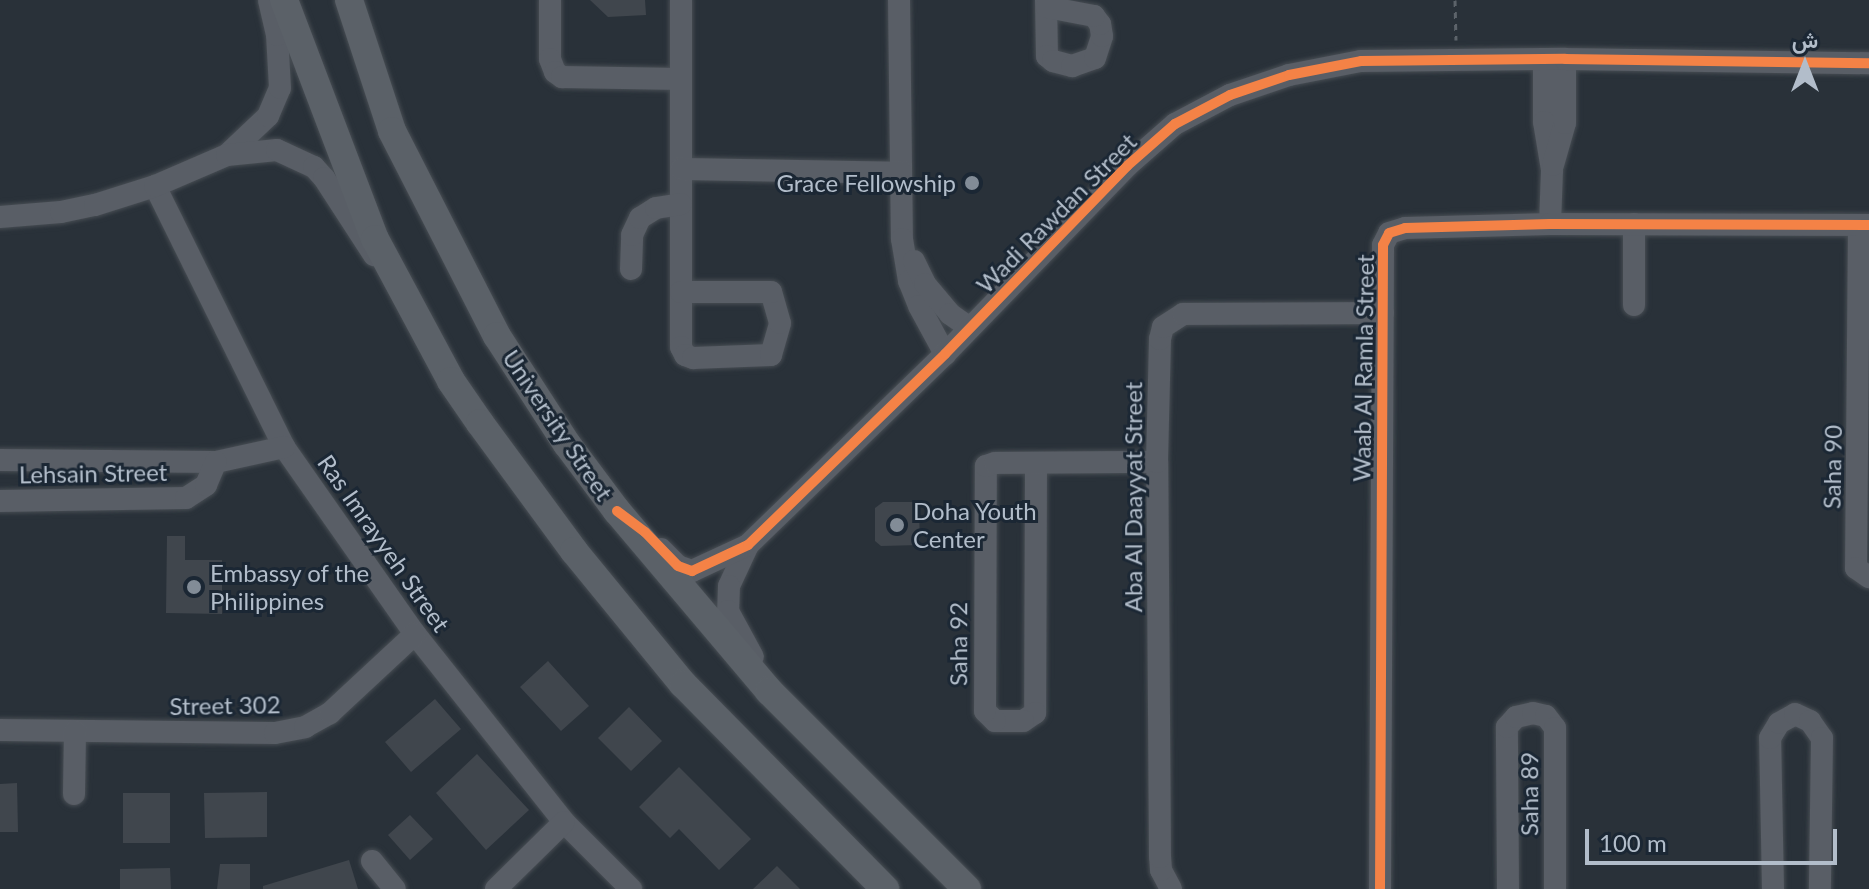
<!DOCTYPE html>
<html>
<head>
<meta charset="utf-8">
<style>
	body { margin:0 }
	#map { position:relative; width:1869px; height:889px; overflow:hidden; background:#293139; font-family:Lato,Vazirmatn,sans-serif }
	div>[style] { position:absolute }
	.building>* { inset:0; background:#40464d }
	.path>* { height:3px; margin-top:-1.5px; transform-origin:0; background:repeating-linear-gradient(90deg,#5c636a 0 6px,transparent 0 12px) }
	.roads { filter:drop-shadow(0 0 2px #474d53) drop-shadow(0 0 2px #474d53) }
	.minor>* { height:22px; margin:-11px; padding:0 11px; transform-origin:11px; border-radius:11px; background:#595e66 }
	.major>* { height:28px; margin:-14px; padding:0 14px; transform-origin:14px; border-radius:14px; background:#5b6168 }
	.cycleway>* { height:10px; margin:-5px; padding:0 5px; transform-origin:5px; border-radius:5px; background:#f48246 }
	.dots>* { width:22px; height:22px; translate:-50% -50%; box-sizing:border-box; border:4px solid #1b2734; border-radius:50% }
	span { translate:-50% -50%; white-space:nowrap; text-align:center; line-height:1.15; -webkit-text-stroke:6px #1b2734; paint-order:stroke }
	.poi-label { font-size:24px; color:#b2bdca }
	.right { translate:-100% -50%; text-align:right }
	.left { translate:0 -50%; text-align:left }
	.street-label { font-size:24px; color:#b2bdca }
	.north { position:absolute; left:1765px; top:24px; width:80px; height:80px; -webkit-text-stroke:6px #1b2734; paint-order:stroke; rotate:0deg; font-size:22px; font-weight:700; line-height:32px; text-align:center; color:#b2bdca }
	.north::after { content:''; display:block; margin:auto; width:28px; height:36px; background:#b2bdca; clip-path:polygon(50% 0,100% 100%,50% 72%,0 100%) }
	.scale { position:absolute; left:1585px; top:829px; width:252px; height:36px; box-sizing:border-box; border:4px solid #b2bdca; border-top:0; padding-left:10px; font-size:24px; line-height:28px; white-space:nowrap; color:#b2bdca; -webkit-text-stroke:6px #1b2734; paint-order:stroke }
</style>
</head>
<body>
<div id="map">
	<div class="building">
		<i style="clip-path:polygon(590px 0,645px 0,646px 15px,608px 17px)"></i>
		<i style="clip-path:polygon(883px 502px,914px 502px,919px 508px,920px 545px,881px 546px,875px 541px,875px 508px)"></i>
		<i style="clip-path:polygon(167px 536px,185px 536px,185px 560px,222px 560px,222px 614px,166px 613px)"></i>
		<i style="clip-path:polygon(548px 661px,589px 706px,561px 731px,520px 687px)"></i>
		<i style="clip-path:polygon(435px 699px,461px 729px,411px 772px,385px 742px)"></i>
		<i style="clip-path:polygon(629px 707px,662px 741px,631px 771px,598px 738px)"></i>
		<i style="clip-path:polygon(477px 754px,529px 810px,486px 850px,436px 793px)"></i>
		<i style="clip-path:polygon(679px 767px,751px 839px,719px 870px,679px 829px,670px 838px,639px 807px)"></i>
		<i style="clip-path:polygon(17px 783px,18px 832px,0 832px,0 784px)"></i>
		<i style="clip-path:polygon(267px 792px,267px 837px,205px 838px,204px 793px)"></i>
		<i style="clip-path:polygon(123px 793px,170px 793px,170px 843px,123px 843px)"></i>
		<i style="clip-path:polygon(410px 815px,433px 839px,410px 860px,388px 835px)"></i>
		<i style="clip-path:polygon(349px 860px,358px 889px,263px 889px,263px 886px)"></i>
		<i style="clip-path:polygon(220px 864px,250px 864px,250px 889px,217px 889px)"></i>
		<i style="clip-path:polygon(777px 866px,800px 889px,753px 889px)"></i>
		<i style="clip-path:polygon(170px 868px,171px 889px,120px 889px,120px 869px)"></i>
	</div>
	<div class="path">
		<i style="left:1455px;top:0;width:40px;rotate:88.6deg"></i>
	</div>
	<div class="roads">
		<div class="minor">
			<i style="left:550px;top:0;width:59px;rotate:90deg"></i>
			<i style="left:550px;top:59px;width:14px;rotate:69deg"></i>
			<i style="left:555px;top:72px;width:9px;rotate:36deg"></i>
			<i style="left:562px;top:77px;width:119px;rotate:1deg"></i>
			<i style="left:681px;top:0;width:347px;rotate:90deg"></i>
			<i style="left:681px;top:347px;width:9px;rotate:63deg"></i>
			<i style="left:685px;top:355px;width:9px;rotate:21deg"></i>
			<i style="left:693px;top:358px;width:78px;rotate:-2.2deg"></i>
			<i style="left:771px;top:355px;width:33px;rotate:-74deg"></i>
			<i style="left:780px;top:323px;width:32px;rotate:-106deg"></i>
			<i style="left:771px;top:292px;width:90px;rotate:180deg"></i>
			<i style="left:899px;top:0;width:239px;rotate:89.3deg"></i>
			<i style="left:902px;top:239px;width:43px;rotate:80.5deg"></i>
			<i style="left:909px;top:281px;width:27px;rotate:68deg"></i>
			<i style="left:919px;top:306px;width:55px;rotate:61.6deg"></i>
			<i style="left:1046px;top:0;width:56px;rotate:89deg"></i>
			<i style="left:1047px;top:56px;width:8px;rotate:40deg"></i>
			<i style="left:1053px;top:61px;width:20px;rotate:15deg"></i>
			<i style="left:1072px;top:66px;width:24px;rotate:-19deg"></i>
			<i style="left:1095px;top:58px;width:23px;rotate:-72deg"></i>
			<i style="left:1102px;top:36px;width:12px;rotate:-99deg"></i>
			<i style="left:1100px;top:24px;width:10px;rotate:-127deg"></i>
			<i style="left:1094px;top:16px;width:48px;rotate:-169.2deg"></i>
			<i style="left:1544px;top:59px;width:63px;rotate:90deg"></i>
			<i style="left:1544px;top:122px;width:49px;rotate:80.5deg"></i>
			<i style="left:1552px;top:170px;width:54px;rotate:92.1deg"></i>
			<i style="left:228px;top:154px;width:55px;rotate:-43.5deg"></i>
			<i style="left:268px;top:116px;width:30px;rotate:-67deg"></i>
			<i style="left:280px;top:88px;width:53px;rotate:-93.2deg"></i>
			<i style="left:277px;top:35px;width:36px;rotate:-103deg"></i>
			<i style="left:1553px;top:165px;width:44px;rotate:-74.1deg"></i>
			<i style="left:1565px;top:123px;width:64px;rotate:-90deg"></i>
			<i style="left:681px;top:169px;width:220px;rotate:1deg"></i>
			<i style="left:155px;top:186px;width:291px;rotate:63.7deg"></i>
			<i style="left:284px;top:447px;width:228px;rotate:55deg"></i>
			<i style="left:415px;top:634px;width:240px;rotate:51.6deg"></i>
			<i style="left:564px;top:822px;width:95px;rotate:45deg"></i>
			<i style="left:0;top:217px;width:61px;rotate:-4.7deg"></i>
			<i style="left:61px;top:212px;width:35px;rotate:-12deg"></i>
			<i style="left:95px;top:205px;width:63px;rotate:-17.6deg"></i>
			<i style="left:155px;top:186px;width:78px;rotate:-23.3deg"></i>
			<i style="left:227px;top:155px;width:50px;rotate:-5.7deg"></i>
			<i style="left:277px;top:150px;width:41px;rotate:24.7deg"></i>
			<i style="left:314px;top:167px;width:15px;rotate:48deg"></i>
			<i style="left:324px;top:178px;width:92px;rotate:57deg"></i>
			<i style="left:1634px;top:224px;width:81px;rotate:90deg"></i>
			<i style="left:1859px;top:225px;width:343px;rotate:90.5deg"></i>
			<i style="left:1856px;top:568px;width:16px;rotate:35deg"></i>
			<i style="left:914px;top:261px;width:25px;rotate:64deg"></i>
			<i style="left:925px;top:284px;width:39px;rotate:50deg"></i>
			<i style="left:950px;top:314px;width:24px;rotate:35deg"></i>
			<i style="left:631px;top:269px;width:34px;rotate:-88deg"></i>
			<i style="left:632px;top:235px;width:19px;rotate:-65deg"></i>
			<i style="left:640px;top:218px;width:19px;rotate:-32deg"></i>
			<i style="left:656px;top:208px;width:25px;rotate:-9deg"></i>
			<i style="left:0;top:460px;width:216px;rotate:0.5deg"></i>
			<i style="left:216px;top:462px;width:70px;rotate:-12.4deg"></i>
			<i style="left:1036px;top:464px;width:249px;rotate:90.2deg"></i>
			<i style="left:1035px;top:713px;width:14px;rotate:146deg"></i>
			<i style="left:1023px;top:721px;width:28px;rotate:180deg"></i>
			<i style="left:995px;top:721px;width:14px;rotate:-135deg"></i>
			<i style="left:985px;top:711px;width:245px;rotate:-89.8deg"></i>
			<i style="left:986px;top:466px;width:9px;rotate:-18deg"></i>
			<i style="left:995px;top:463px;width:162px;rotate:-0.4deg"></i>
			<i style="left:0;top:501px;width:186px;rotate:-0.9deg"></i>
			<i style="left:186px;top:498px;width:24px;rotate:-33deg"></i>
			<i style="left:206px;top:485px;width:25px;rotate:-67deg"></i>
			<i style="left:748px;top:545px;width:45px;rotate:114.9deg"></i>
			<i style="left:729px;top:586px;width:25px;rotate:92deg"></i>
			<i style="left:728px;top:611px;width:52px;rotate:61.5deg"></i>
			<i style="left:661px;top:549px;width:24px;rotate:45deg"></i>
			<i style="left:678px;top:566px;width:15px;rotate:20deg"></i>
			<i style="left:692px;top:571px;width:62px;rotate:-24.9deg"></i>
			<i style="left:748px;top:545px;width:274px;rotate:-44.1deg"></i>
			<i style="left:945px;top:354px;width:262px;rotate:-45.9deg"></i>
			<i style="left:1127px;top:166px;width:64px;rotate:-41.2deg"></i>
			<i style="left:1175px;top:124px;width:62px;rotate:-27.8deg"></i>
			<i style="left:1230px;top:95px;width:62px;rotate:-18.7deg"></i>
			<i style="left:1289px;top:75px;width:73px;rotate:-11deg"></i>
			<i style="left:1361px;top:61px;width:204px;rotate:-0.6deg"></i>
			<i style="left:1565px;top:59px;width:304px;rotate:0.8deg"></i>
			<i style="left:0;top:730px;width:275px;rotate:0.6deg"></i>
			<i style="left:275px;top:733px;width:31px;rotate:-11deg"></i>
			<i style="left:305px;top:727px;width:29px;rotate:-29deg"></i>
			<i style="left:330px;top:713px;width:116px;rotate:-42.9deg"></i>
			<i style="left:74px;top:794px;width:63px;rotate:-89.1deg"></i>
			<i style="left:372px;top:861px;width:36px;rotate:51deg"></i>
			<i style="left:496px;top:889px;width:95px;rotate:-44.6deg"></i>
			<i style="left:1171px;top:889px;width:21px;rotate:-118deg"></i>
			<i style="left:1161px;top:870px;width:13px;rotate:-94deg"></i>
			<i style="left:1160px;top:857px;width:395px;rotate:-90.4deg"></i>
			<i style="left:1157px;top:462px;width:123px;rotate:-88.6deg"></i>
			<i style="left:1160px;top:339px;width:12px;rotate:-76deg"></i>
			<i style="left:1163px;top:327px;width:24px;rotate:-33deg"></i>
			<i style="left:1183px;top:314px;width:200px;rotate:-0.3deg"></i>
			<i style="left:1380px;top:889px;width:644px;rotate:-89.73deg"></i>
			<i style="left:1383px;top:245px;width:13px;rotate:-63deg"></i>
			<i style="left:1389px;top:233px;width:17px;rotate:-17deg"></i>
			<i style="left:1405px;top:228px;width:145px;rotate:-1.6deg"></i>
			<i style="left:1550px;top:224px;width:319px;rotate:0.2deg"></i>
			<i style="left:1508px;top:889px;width:162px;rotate:-90.4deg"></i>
			<i style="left:1507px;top:727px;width:13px;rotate:-48deg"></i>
			<i style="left:1516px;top:717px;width:17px;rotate:-13deg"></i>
			<i style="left:1533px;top:713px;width:13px;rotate:13deg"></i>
			<i style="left:1546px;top:716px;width:15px;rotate:53deg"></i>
			<i style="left:1555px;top:728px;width:161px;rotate:90deg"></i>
			<i style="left:1773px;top:889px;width:151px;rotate:-91.1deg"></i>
			<i style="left:1770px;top:738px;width:17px;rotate:-59deg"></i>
			<i style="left:1779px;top:723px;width:18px;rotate:-29deg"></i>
			<i style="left:1795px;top:714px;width:17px;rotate:25deg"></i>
			<i style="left:1810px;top:721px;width:21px;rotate:55deg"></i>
			<i style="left:1822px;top:738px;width:151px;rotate:90.8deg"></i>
		</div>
		<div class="major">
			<i style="left:284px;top:0;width:256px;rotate:69.2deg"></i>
			<i style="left:375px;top:239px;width:161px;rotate:61.8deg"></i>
			<i style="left:451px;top:381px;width:51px;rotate:55.4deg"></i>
			<i style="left:480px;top:423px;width:159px;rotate:53.7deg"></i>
			<i style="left:574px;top:551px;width:172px;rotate:50.7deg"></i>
			<i style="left:683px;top:684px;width:288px;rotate:45.4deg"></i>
			<i style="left:349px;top:0;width:138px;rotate:71.8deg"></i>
			<i style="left:392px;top:131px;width:230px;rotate:62.9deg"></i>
			<i style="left:497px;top:336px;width:129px;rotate:57.1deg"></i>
			<i style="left:567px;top:444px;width:84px;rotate:53.3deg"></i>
			<i style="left:617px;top:511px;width:236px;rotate:49.8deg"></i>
			<i style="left:769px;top:691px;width:280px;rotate:45deg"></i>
		</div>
	</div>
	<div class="cycleway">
		<i style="left:617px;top:511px;width:35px;rotate:37deg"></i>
		<i style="left:645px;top:532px;width:47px;rotate:45.9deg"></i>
		<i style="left:678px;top:566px;width:15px;rotate:20deg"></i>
		<i style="left:692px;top:571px;width:62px;rotate:-24.9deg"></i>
		<i style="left:748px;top:545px;width:274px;rotate:-44.1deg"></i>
		<i style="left:945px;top:354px;width:262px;rotate:-45.9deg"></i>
		<i style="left:1127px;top:166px;width:64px;rotate:-41.2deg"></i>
		<i style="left:1175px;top:124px;width:62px;rotate:-27.8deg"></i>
		<i style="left:1230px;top:95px;width:62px;rotate:-18.7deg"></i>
		<i style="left:1289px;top:75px;width:73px;rotate:-11deg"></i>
		<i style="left:1361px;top:61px;width:204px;rotate:-0.6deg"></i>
		<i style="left:1565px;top:59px;width:304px;rotate:0.8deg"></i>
		<i style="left:1380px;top:889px;width:644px;rotate:-89.73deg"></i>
		<i style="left:1383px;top:245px;width:13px;rotate:-63deg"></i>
		<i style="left:1389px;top:233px;width:17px;rotate:-17deg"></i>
		<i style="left:1405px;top:228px;width:145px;rotate:-1.6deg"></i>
		<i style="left:1550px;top:224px;width:319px;rotate:0.2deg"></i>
	</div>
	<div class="dots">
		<i style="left:972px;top:183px;background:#828c97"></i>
		<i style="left:897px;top:525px;background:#828c97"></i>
		<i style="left:194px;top:587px;background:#828c97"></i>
	</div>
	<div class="poi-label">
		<span class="right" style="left:956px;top:183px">Grace Fellowship</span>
		<span class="left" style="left:913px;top:525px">Doha Youth<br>Center</span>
		<span class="left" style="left:210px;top:587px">Embassy of the<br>Philippines</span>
	</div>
	<div class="street-label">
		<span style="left:1056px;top:213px;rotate:-45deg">Wadi Rawdan Street</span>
		<span style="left:1363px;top:368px;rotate:-89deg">Waab Al Ramla Street</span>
		<span style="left:558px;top:425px;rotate:56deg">University Street</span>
		<span style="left:1832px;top:467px;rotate:-89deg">Saha 90</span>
		<span style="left:93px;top:473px;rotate:-1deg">Lehsain Street</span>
		<span style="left:1133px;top:497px;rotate:-90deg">Aba Al Daayyat Street</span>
		<span style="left:384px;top:543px;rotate:55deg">Ras Imrayyeh Street</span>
		<span style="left:958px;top:644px;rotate:-90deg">Saha 92</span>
		<span style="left:225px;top:705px;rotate:-1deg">Street 302</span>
		<span style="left:1529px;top:794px;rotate:-90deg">Saha 89</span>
	</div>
	<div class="north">ش</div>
	<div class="scale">100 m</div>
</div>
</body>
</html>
